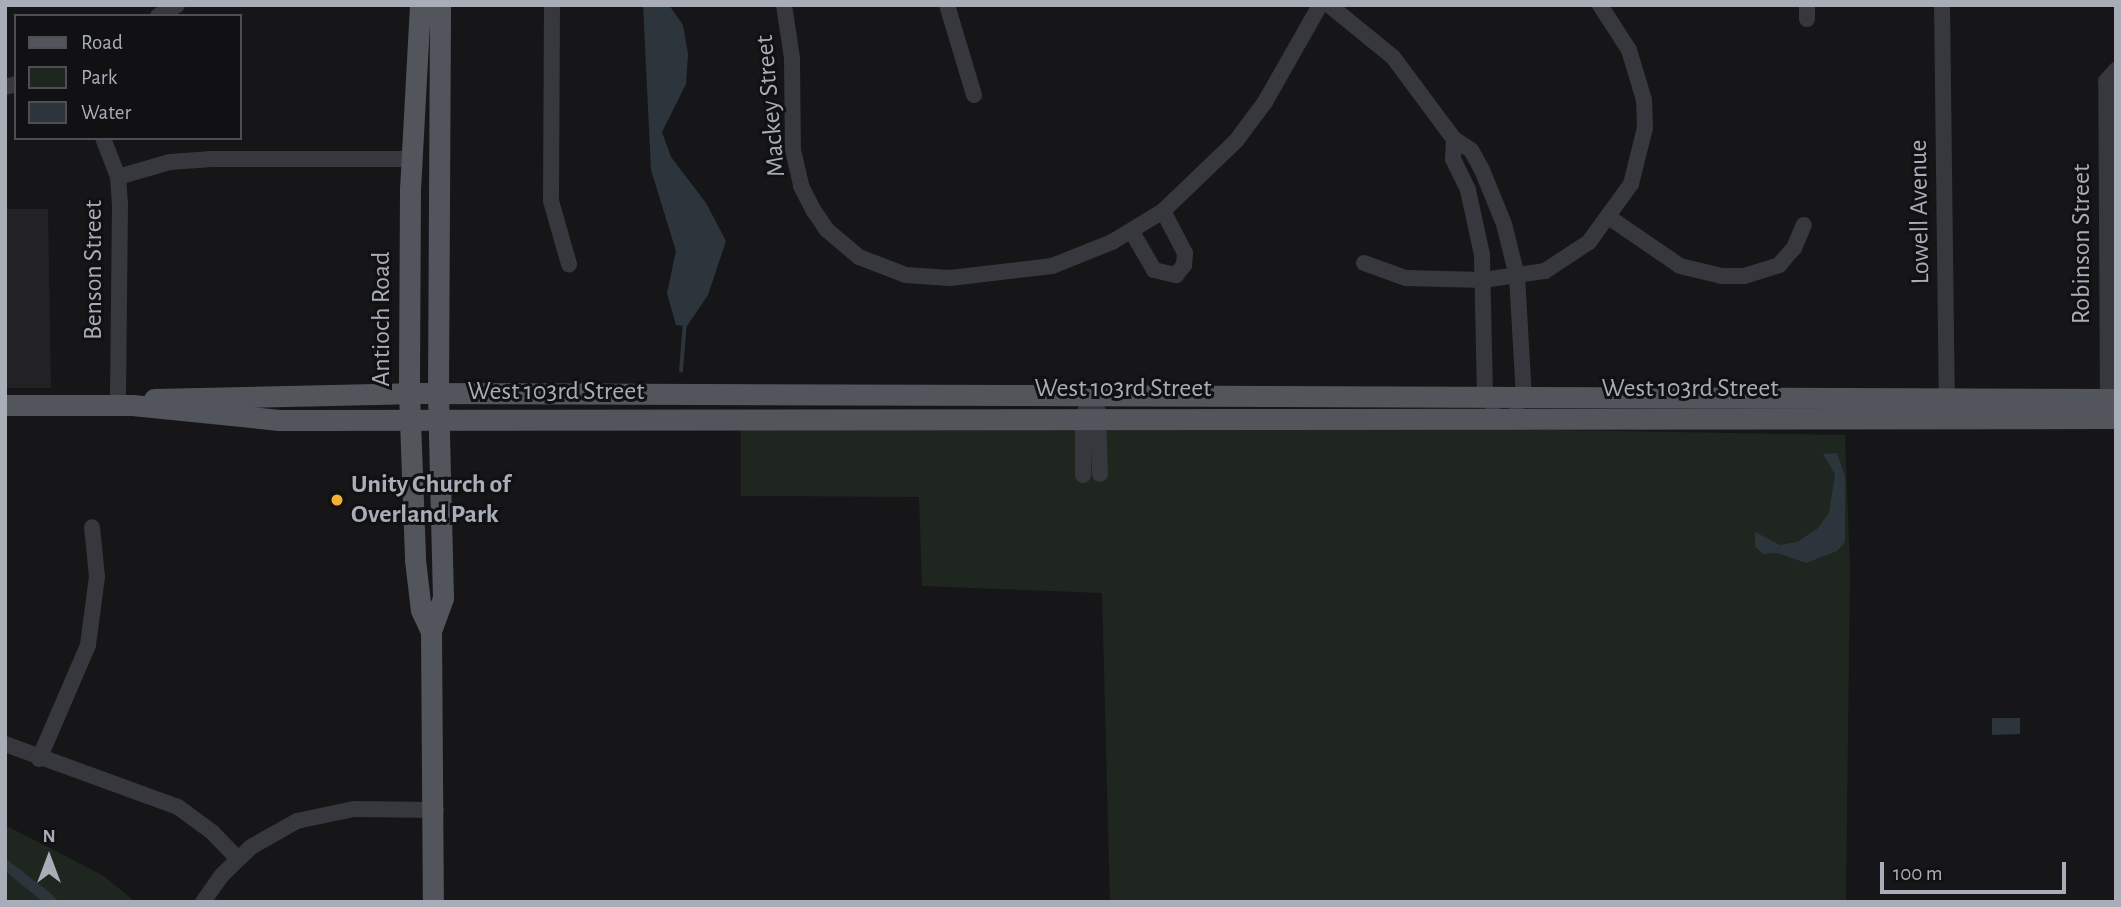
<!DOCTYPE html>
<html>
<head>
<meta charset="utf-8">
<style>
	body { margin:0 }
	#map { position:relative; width:2121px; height:907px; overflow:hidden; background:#161618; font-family:"Alegreya Sans",sans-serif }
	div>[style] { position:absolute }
	.built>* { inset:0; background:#222225 }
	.green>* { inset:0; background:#1e261f }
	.water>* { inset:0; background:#2c353c }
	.stream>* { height:3.5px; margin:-1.75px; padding:0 1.75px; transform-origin:1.75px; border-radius:1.75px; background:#2c353c }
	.minor>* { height:16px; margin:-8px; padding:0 8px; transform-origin:8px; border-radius:8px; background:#37383d }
	.major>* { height:21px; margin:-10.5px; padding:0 10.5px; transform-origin:10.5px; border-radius:10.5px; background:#53555c }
	.dots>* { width:19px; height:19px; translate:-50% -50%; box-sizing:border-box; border:4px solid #111113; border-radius:50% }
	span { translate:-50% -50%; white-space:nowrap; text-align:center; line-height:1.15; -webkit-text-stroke:6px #111113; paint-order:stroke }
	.street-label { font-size:26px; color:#a8adb8 }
	.poi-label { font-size:26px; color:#a8adb8; font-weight:700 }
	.left { translate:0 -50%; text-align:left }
	.frame { position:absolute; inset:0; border:7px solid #a8adb8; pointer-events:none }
	.legend { position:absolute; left:14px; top:14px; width:228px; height:126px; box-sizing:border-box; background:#111113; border:2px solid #4d4f55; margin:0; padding:9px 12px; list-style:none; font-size:21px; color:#a8adb8 }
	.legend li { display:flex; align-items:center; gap:14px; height:35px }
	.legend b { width:35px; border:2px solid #4d4f55 }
	.north { position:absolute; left:14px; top:823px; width:70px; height:70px; -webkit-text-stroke:5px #111113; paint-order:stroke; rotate:0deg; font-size:19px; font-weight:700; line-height:28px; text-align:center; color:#a8adb8 }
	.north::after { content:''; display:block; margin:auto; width:24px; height:32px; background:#a8adb8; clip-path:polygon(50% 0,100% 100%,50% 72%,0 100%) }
	.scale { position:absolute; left:1880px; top:862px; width:186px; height:32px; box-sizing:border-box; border:4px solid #a8adb8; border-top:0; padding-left:9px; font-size:21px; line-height:24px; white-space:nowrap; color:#a8adb8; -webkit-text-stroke:5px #111113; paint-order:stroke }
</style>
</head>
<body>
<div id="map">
	<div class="built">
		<i style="clip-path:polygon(5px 209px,48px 209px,51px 388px,5px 388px)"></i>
	</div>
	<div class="green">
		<i style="clip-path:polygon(741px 425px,1273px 425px,1845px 435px,1850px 569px,1846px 902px,1110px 902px,1102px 593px,922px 586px,919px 497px,741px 496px)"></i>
		<i style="clip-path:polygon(5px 825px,102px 875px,136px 902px,5px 902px)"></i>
	</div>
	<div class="water">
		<i style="clip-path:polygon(643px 5px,669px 5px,683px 25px,688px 54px,686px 84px,662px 132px,671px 157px,706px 203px,726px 241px,708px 295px,687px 326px,676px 325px,667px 293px,676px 251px,651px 170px)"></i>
		<i style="clip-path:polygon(1837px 453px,1845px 476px,1845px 542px,1837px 551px,1806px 563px,1777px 553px,1763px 554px,1755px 547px,1755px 532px,1780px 545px,1797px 542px,1817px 529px,1829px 513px,1835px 474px,1823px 454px)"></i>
		<i style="clip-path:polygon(1992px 718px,2020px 718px,2020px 734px,1992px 735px)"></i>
		<i style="clip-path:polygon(5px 858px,49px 892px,59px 902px,43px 902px,5px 871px)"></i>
	</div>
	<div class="stream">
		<i style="left:681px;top:371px;width:50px;rotate:-85.4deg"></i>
	</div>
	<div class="minor">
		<i style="left:552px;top:5px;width:196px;rotate:90.3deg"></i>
		<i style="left:551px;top:201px;width:66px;rotate:74.1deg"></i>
		<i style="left:784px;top:5px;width:54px;rotate:81.4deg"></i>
		<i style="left:792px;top:58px;width:92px;rotate:89.4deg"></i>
		<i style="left:793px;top:150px;width:37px;rotate:77deg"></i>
		<i style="left:801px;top:186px;width:28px;rotate:63deg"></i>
		<i style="left:814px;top:211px;width:23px;rotate:56deg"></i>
		<i style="left:827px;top:230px;width:42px;rotate:40.2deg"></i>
		<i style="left:859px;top:257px;width:50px;rotate:21deg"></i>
		<i style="left:906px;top:275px;width:44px;rotate:3.9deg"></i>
		<i style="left:950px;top:278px;width:103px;rotate:-6.7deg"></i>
		<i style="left:1052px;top:266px;width:65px;rotate:-21.8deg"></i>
		<i style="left:1112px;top:242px;width:60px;rotate:-31.3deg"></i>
		<i style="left:1163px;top:211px;width:101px;rotate:-43.8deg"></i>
		<i style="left:1236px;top:141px;width:49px;rotate:-53.4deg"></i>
		<i style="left:1265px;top:102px;width:112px;rotate:-60.4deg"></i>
		<i style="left:947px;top:5px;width:94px;rotate:73.3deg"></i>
		<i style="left:1329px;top:5px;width:82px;rotate:39.1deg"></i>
		<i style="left:1393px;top:57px;width:102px;rotate:53.4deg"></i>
		<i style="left:1454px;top:139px;width:20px;rotate:33deg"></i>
		<i style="left:1471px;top:150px;width:23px;rotate:61deg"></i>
		<i style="left:1482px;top:170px;width:58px;rotate:67.8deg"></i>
		<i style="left:1504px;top:224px;width:54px;rotate:76deg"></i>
		<i style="left:1517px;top:276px;width:120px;rotate:86.7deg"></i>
		<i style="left:1524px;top:396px;width:12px;rotate:132deg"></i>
		<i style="left:1807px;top:5px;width:14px;rotate:90deg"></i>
		<i style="left:1942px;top:5px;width:404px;rotate:89.3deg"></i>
		<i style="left:158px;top:16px;width:22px;rotate:-30deg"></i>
		<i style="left:5px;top:87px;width:11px;rotate:-15deg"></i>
		<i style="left:103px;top:138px;width:42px;rotate:69deg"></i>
		<i style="left:118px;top:177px;width:26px;rotate:86deg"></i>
		<i style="left:120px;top:203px;width:202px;rotate:90.6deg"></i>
		<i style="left:1454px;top:139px;width:20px;rotate:93deg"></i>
		<i style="left:1453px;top:159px;width:34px;rotate:64deg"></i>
		<i style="left:1468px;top:190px;width:66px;rotate:77.8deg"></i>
		<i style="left:1482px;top:255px;width:141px;rotate:88.8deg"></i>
		<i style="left:1485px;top:396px;width:12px;rotate:48deg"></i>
		<i style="left:118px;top:177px;width:54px;rotate:-16.1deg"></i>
		<i style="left:170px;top:162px;width:39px;rotate:-4deg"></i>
		<i style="left:209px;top:159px;width:204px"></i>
		<i style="left:1610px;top:218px;width:85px;rotate:34.4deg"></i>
		<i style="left:1680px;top:266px;width:43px;rotate:13.4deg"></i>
		<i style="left:1722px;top:276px;width:22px"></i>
		<i style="left:1744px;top:276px;width:37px;rotate:-17deg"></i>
		<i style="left:1779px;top:265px;width:23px;rotate:-49deg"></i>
		<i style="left:1794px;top:248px;width:25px;rotate:-67deg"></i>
		<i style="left:1132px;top:232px;width:44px;rotate:59.9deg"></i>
		<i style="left:1154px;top:270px;width:23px;rotate:13deg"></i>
		<i style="left:1176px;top:275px;width:13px;rotate:-51deg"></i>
		<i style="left:1184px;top:265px;width:12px;rotate:-85deg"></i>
		<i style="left:1185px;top:253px;width:47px;rotate:-117.6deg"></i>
		<i style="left:1364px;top:263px;width:45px;rotate:19.7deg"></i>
		<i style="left:1406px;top:278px;width:77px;rotate:1.5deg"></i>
		<i style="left:1483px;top:280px;width:63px;rotate:-8.3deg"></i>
		<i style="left:1545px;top:271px;width:53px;rotate:-33.4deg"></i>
		<i style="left:1589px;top:242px;width:72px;rotate:-54.1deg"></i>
		<i style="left:1631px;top:184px;width:58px;rotate:-76deg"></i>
		<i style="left:1645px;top:128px;width:28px;rotate:-92deg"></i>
		<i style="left:1644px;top:100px;width:52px;rotate:-106.7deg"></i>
		<i style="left:1629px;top:50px;width:54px;rotate:-122.8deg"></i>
		<i style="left:2108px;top:409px;width:328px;rotate:-90.3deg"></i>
		<i style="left:2106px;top:81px;width:15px;rotate:-48deg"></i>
		<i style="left:1098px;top:411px;width:63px;rotate:88.2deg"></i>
		<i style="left:1083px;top:475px;width:58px;rotate:-90deg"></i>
		<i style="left:1083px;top:417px;width:22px;rotate:-69deg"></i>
		<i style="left:5px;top:744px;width:184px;rotate:20deg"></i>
		<i style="left:178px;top:807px;width:42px;rotate:36.3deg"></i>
		<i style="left:212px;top:832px;width:37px;rotate:46deg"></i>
		<i style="left:39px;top:759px;width:124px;rotate:-66.7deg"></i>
		<i style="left:88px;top:645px;width:69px;rotate:-82.5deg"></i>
		<i style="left:97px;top:577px;width:50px;rotate:-95.7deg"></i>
		<i style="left:203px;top:902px;width:33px;rotate:-55deg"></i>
		<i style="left:222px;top:875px;width:40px;rotate:-44deg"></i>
		<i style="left:251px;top:847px;width:53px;rotate:-29.5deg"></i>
		<i style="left:297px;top:821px;width:58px;rotate:-11.9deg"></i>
		<i style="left:354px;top:809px;width:82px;rotate:0.7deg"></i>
	</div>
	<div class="major">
		<i style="left:420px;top:5px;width:183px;rotate:93.1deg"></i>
		<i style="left:410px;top:188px;width:205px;rotate:90.3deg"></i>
		<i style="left:409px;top:393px;width:167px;rotate:87.9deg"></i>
		<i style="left:415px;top:560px;width:50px;rotate:83.2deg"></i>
		<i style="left:421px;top:610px;width:23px;rotate:65deg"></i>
		<i style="left:431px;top:631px;width:271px;rotate:89.6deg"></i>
		<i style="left:154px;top:399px;width:255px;rotate:-1.3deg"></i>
		<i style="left:409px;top:393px;width:1707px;rotate:0.2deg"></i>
		<i style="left:5px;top:405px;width:127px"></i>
		<i style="left:132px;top:405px;width:148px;rotate:5.8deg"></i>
		<i style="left:279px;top:420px;width:1837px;rotate:-0.06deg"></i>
		<i style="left:431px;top:631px;width:35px;rotate:-70deg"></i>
		<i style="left:443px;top:598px;width:205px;rotate:-91.4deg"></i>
		<i style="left:438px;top:393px;width:388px;rotate:-89.7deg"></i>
	</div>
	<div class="dots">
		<i style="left:337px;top:500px;background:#f2b134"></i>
	</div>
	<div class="street-label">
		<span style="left:771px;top:106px;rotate:-95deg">Mackey Street</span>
		<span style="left:1920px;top:212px;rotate:-91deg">Lowell Avenue</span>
		<span style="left:2082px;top:244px;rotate:-90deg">Robinson Street</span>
		<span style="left:94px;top:270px;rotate:-90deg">Benson Street</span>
		<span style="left:382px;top:319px;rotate:-90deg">Antioch Road</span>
		<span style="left:1123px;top:389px">West 103rd Street</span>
		<span style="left:1690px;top:389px">West 103rd Street</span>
		<span style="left:556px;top:392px">West 103rd Street</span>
	</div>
	<div class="poi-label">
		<span class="left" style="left:351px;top:500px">Unity Church of<br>Overland Park</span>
	</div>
	<div class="frame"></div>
	<ul class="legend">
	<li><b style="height:9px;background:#53555c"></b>Road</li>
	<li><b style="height:19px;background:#1e261f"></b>Park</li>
	<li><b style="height:19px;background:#2c353c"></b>Water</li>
	</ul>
	<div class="north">N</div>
	<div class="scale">100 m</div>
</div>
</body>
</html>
